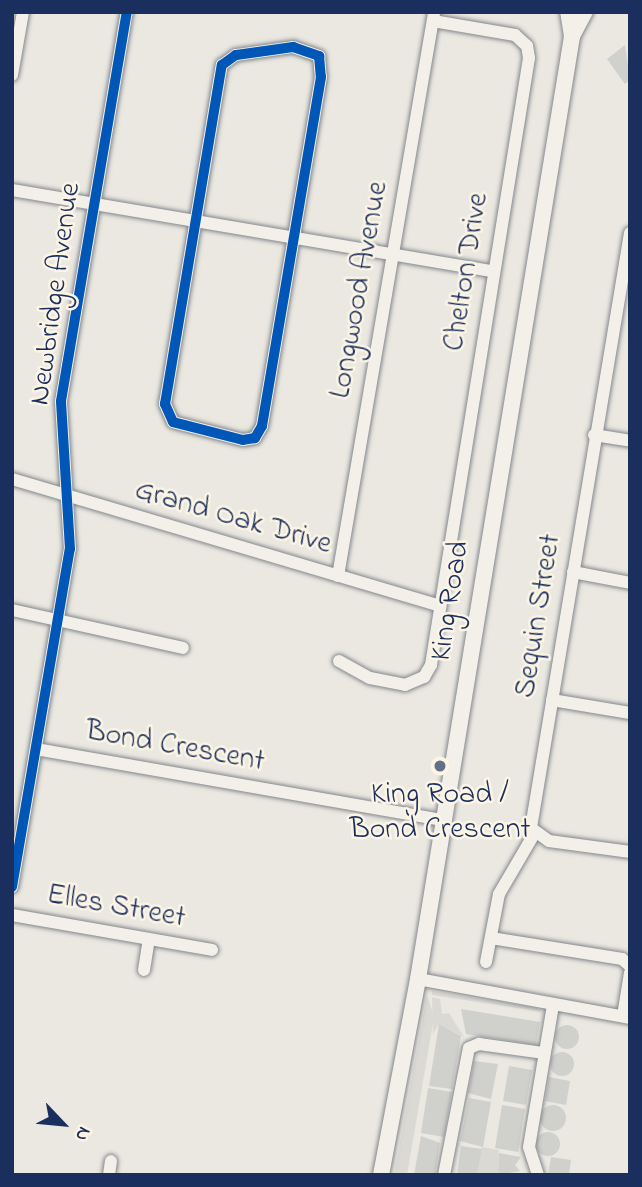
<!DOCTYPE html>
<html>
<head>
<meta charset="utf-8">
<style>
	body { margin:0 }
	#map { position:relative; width:642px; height:1187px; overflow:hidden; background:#eae8e1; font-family:"Indie Flower",sans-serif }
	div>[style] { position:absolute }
	.green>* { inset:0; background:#dbd9d4 }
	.building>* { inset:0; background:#d0d0cd }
	.round { border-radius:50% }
	.roads { filter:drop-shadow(0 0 2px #84878d) drop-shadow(0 0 2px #84878d) }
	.minor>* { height:12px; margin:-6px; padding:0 6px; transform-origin:6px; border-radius:6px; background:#f3f0ea }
	.major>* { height:16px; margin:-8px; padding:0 8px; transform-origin:8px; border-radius:8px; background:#f3f0ea }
	.cycleway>* { height:10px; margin:-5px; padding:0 5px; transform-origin:5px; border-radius:5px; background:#0057b8 }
	.dots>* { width:19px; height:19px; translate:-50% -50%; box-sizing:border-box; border:4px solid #fcf5e5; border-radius:50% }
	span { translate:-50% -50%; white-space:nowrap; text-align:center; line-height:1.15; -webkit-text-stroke:5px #fcf5e5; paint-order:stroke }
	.street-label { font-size:30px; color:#1b2f5e }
	.poi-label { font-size:30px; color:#1b2f5e }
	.frame { position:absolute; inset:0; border:14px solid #1b2f5e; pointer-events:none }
	.north { position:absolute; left:28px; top:1089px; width:70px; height:70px; -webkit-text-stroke:5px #fcf5e5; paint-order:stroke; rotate:116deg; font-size:19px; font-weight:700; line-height:28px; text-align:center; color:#1b2f5e }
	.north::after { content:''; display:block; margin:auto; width:24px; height:32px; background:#1b2f5e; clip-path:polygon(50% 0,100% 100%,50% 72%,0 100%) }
</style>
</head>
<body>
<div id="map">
	<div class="green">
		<i style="clip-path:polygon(432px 991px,537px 1008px,542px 1012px,432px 995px)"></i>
		<i style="clip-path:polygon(427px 995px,434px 1017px,407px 1175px,394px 1175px)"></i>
		<i style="clip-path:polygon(432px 997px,440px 999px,442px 1014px,449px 1013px,464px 1037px,439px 1024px,433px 1034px)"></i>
		<i style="clip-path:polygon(482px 1147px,499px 1150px,498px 1175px,477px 1175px)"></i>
	</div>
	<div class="building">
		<i style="clip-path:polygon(625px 45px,630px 80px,625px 84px,607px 59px)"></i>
		<i style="clip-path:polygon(461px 1009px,540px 1022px,536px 1045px,466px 1034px)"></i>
		<i style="clip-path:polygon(439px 1024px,461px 1036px,452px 1089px,429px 1086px)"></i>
		<i class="round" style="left:555px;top:1025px;width:24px;height:24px"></i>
		<i class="round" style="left:550px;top:1052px;width:24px;height:24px"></i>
		<i style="clip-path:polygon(474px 1061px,498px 1064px,491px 1099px,468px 1093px)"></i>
		<i style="clip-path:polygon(509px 1066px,532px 1070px,526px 1105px,503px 1101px)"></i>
		<i style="clip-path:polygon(549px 1077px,570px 1081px,566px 1105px,545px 1101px)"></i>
		<i style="clip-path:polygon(428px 1088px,452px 1092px,444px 1137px,421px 1133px)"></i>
		<i style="clip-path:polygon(469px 1098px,491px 1102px,483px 1147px,460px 1141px)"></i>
		<i style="clip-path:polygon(502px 1105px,525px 1109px,518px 1152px,495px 1148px)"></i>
		<i class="round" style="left:540px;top:1105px;width:26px;height:26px"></i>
		<i class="round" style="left:536px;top:1132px;width:24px;height:24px"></i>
		<i style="clip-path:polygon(421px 1136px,440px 1143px,435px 1175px,414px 1175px)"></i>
		<i style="clip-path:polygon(461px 1146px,482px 1149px,477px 1175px,457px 1175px)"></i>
		<i style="clip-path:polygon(499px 1153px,521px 1157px,515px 1165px,520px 1171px,498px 1175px)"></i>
		<i style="clip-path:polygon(551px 1157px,571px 1160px,569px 1175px,548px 1175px)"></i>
	</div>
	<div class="roads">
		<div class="minor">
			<i style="left:293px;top:47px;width:28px;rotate:19deg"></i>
			<i style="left:319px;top:56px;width:21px;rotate:85deg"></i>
			<i style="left:321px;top:77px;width:354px;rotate:99.6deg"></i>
			<i style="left:262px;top:426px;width:14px;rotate:120deg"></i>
			<i style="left:255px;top:438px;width:12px;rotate:171deg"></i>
			<i style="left:243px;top:440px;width:72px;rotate:-165.6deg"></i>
			<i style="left:173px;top:422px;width:20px;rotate:-114deg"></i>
			<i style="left:165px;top:404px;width:344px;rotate:-80.5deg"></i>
			<i style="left:222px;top:65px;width:17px;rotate:-36deg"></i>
			<i style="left:236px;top:55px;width:58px;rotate:-8deg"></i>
			<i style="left:12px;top:75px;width:64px;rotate:-80.1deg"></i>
			<i style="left:12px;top:190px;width:488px;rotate:9.6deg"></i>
			<i style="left:630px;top:233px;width:603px;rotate:99.45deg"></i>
			<i style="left:531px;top:828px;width:22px;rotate:36deg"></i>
			<i style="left:549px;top:841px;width:82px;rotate:7.7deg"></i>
			<i style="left:594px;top:435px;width:36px;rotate:9deg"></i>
			<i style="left:12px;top:479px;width:446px;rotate:16.5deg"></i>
			<i style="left:573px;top:572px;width:58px;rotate:10.9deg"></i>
			<i style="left:338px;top:576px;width:571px;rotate:-80.32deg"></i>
			<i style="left:12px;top:610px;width:175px;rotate:12.5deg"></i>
			<i style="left:339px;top:661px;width:35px;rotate:29deg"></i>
			<i style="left:370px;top:678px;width:36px;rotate:11deg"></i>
			<i style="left:405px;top:685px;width:21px;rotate:-23deg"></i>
			<i style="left:424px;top:677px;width:14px;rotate:-60deg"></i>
			<i style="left:431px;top:665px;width:615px;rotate:-80.83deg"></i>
			<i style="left:529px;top:58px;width:12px;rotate:-99deg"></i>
			<i style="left:527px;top:46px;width:16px;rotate:-137deg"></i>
			<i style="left:515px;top:35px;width:83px;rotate:-170.3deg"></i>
			<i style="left:552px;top:700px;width:79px;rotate:9.5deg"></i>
			<i style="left:36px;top:749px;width:413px;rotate:9.9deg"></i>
			<i style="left:12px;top:887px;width:343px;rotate:-80.3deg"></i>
			<i style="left:70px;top:549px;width:148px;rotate:-93.5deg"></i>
			<i style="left:61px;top:401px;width:395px;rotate:-80.4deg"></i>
			<i style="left:12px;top:915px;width:203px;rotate:9.9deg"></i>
			<i style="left:491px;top:938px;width:133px;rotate:9.1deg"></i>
			<i style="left:622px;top:959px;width:11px;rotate:41deg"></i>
			<i style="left:486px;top:962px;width:69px;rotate:-79.2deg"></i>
			<i style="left:499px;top:894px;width:69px;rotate:-59.7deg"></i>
			<i style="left:144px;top:970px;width:31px;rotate:-81deg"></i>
			<i style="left:418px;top:979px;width:216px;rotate:10.4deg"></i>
			<i style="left:623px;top:1016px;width:44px;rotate:-80.8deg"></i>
			<i style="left:109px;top:1175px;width:14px;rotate:-82deg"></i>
			<i style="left:444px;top:1175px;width:129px;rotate:-78.9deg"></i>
			<i style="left:469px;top:1048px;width:11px;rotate:-22deg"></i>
			<i style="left:479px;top:1044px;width:66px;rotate:7.9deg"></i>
			<i style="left:538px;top:1175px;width:29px;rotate:-108deg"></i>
			<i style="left:529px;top:1147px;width:144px;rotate:-80.4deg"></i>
		</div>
		<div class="major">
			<i style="left:572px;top:36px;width:27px;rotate:-62deg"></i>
			<i style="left:381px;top:1175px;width:199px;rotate:-79.3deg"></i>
			<i style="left:418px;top:979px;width:955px;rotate:-80.72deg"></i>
			<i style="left:572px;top:36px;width:24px;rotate:-99deg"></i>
		</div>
	</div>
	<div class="cycleway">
		<i style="left:293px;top:47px;width:28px;rotate:19deg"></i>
		<i style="left:319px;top:56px;width:21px;rotate:85deg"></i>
		<i style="left:321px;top:77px;width:354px;rotate:99.6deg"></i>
		<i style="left:262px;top:426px;width:14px;rotate:120deg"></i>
		<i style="left:255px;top:438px;width:12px;rotate:171deg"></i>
		<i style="left:243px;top:440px;width:72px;rotate:-165.6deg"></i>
		<i style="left:173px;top:422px;width:20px;rotate:-114deg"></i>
		<i style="left:165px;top:404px;width:344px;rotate:-80.5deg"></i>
		<i style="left:222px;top:65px;width:17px;rotate:-36deg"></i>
		<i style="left:236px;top:55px;width:58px;rotate:-8deg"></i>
		<i style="left:12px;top:887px;width:343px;rotate:-80.3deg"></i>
		<i style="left:70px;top:549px;width:148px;rotate:-93.5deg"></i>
		<i style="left:61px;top:401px;width:395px;rotate:-80.4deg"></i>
	</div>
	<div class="dots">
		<i style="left:440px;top:766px;background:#63708c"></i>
	</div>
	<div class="street-label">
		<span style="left:467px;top:272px;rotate:-81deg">Chelton Drive</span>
		<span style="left:360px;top:290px;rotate:-80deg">Longwood Avenue</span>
		<span style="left:56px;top:294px;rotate:-82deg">Newbridge Avenue</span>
		<span style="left:233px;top:518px;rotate:16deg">Grand Oak Drive</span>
		<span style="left:451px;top:601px;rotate:-81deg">King Road</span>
		<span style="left:539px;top:616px;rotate:-81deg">Sequin Street</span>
		<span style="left:175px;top:747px;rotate:10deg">Bond Crescent</span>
		<span style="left:116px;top:907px;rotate:10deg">Elles Street</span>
	</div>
	<div class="poi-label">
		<span style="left:440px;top:812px">King Road /<br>Bond Crescent</span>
	</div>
	<div class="frame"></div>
	<div class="north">N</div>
</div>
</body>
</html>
